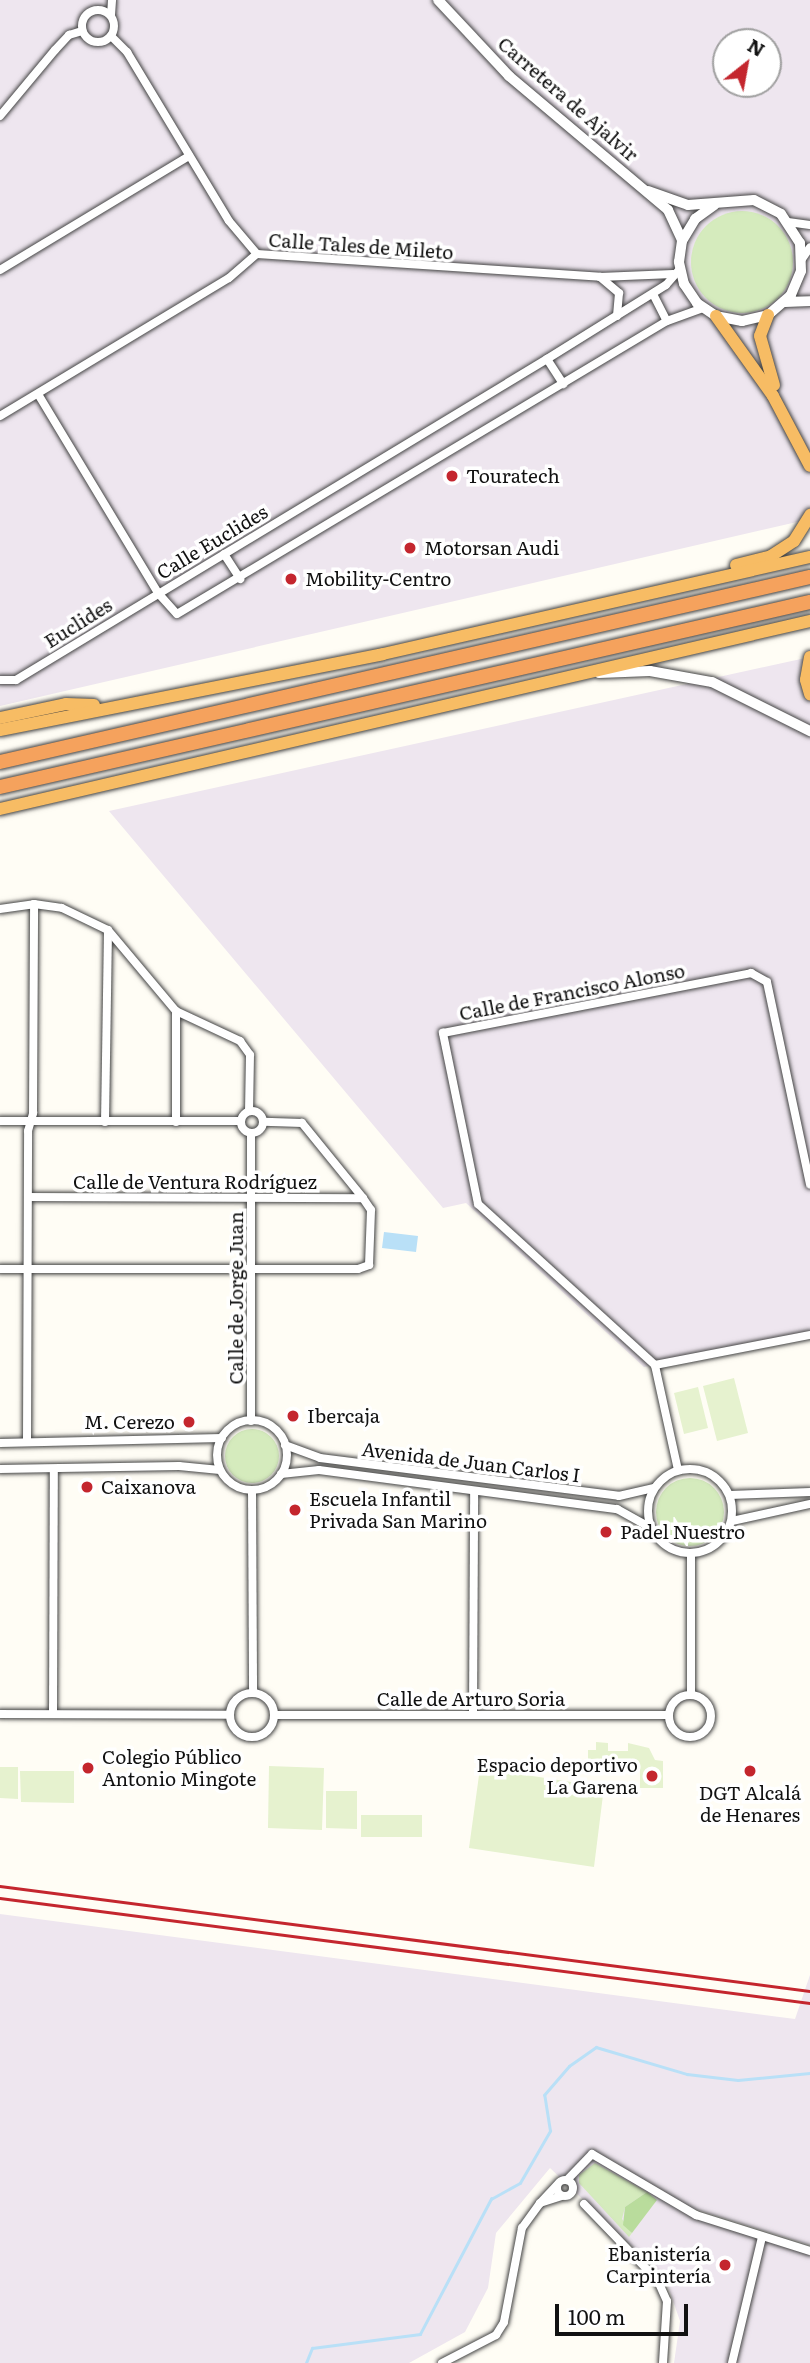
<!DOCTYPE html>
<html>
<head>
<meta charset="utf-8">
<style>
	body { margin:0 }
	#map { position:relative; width:810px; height:2363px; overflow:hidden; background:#fffdf5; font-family:Literata,serif }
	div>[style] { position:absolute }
	.industrial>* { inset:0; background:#eee6ef }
	.green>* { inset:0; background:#d5ebbd }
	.round { border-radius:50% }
	.forest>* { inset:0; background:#b9dc9c }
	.pitch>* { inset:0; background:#e6f2cf }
	.water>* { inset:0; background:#b9e0f7 }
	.stream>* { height:2.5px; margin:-1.25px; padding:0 1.25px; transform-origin:1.25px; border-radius:1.25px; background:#b9e0f7 }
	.roads { filter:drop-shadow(0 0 2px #444) drop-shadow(0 0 2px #444) }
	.minor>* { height:8px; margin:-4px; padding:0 4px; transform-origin:4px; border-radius:4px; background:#fff }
	.minor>.ring { margin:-4px; padding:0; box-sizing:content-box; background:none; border:8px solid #fff; border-radius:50% }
	.tertiary>* { height:10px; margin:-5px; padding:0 5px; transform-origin:5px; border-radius:5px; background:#fff }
	.trunk>* { height:12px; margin:-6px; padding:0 6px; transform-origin:6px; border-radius:6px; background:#f7bc64 }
	.motorway>* { height:14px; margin:-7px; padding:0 7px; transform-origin:7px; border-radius:7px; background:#f5a25d }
	.rail>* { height:2.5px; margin:-1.25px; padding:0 1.25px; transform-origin:1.25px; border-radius:1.25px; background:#c4262e }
	.dots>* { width:19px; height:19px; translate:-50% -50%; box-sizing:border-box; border:4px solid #fff; border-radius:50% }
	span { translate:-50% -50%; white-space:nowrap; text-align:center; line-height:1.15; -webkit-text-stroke:7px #fff; paint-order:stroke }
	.street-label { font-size:19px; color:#111 }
	.poi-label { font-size:19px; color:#111 }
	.left { translate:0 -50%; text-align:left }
	.right { translate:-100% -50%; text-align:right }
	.north { position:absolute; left:712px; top:28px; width:70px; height:70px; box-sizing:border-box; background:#fff; border:2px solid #a0a0a0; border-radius:50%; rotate:31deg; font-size:19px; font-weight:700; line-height:28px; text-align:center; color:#111 }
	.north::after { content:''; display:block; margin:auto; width:24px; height:32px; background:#c4262e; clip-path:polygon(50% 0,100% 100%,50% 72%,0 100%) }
	.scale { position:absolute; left:555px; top:2304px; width:133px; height:32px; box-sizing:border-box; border:4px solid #111; border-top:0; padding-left:9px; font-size:21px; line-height:24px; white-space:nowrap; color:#111; -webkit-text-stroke:5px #fff; paint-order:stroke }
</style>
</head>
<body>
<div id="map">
	<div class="industrial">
		<i style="clip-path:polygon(evenodd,0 0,810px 0,810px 519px,0 706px,0 0,726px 42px,768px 42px,768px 84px,726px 84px,726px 42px)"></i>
		<i style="clip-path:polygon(810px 657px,810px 1335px,644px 1367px,466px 1203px,443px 1208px,109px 811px)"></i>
		<i style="clip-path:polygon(0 1914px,795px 2019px,810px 1975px,810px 2245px,666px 2200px,810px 2251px,810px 2363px,674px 2363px,680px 2321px,665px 2278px,550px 2168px,496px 2233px,488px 2288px,465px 2332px,409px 2363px,0 2363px)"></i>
	</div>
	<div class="green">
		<i class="round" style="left:691px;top:211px;width:102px;height:102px"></i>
		<i class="round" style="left:225px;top:1429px;width:54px;height:54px"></i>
		<i class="round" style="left:656px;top:1478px;width:68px;height:68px"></i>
		<i style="clip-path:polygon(595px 2163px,647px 2192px,625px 2207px,622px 2219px,632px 2233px,629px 2237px,579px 2183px,579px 2175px)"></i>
	</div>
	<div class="forest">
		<i style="clip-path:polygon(647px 2192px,657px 2200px,632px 2233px,623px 2225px,625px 2207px)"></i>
	</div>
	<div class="pitch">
		<i style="clip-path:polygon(734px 1378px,748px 1433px,717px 1441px,703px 1386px)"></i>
		<i style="clip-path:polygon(698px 1387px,708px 1428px,684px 1434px,674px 1393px)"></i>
		<i style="clip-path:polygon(596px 1742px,608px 1743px,608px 1751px,628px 1751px,628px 1743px,649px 1748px,655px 1760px,663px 1761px,663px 1788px,640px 1788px,640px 1765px,624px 1765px,624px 1759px,588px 1759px,588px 1750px,596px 1750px)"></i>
		<i style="clip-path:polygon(269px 1766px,324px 1768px,322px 1830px,268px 1828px)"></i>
		<i style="clip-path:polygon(0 1767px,18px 1767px,18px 1799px,0 1798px)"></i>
		<i style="clip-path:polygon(480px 1768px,604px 1787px,594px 1867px,469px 1848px)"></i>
		<i style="clip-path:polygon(20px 1771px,74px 1771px,74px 1803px,21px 1802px)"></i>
		<i style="clip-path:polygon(326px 1791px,357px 1791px,357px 1829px,326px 1828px)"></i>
		<i style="clip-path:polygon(361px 1815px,422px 1815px,422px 1837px,361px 1837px)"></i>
	</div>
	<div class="water">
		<i style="clip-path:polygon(384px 1232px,418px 1236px,416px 1252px,382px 1248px)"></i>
	</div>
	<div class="stream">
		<i style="left:306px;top:2363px;width:16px;rotate:-68deg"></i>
		<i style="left:312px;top:2348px;width:109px;rotate:-7.4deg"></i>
		<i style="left:420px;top:2334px;width:153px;rotate:-62.3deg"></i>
		<i style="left:491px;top:2199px;width:33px;rotate:-29deg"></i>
		<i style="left:520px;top:2183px;width:60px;rotate:-60deg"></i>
		<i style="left:550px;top:2131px;width:36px;rotate:-99deg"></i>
		<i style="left:544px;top:2095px;width:38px;rotate:-49deg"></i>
		<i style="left:569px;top:2066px;width:33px;rotate:-35deg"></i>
		<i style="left:596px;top:2047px;width:95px;rotate:16.5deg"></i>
		<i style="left:687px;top:2074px;width:51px;rotate:6.7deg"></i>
		<i style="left:738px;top:2080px;width:72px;rotate:-5.6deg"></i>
	</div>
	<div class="roads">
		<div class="minor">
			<i class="ring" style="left:82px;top:10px;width:24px;height:24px"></i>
			<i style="left:111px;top:15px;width:15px;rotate:-86deg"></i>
			<i style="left:111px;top:36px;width:23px;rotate:45deg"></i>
			<i style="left:127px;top:52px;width:197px;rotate:58.9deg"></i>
			<i style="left:229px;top:221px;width:43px;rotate:49.7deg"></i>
			<i style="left:0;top:116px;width:86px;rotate:-50.2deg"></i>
			<i style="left:55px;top:50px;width:21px;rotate:-47deg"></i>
			<i style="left:69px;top:35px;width:14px;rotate:-17deg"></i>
			<i style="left:788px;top:222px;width:22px;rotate:8deg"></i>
			<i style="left:802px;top:259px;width:14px;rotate:-56deg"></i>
			<i style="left:0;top:270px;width:221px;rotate:-31.1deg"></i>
			<i style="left:600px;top:277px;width:25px;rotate:40deg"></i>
			<i style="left:619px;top:293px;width:23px;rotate:95deg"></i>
			<i style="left:653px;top:294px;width:30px;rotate:63deg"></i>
			<i style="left:547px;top:359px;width:30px;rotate:57deg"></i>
			<i style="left:38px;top:394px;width:232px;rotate:58.9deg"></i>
			<i style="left:158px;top:593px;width:28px;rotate:48deg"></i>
			<i style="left:177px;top:614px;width:571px;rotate:-30.88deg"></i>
			<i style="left:667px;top:321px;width:38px;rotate:-20deg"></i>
			<i style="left:0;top:416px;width:267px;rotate:-31.1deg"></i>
			<i style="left:229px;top:278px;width:37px;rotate:-41deg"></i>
			<i style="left:257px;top:254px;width:344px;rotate:3.8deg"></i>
			<i style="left:600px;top:277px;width:73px;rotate:-2.4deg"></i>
			<i style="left:224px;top:554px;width:30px;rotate:57deg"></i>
			<i style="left:0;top:680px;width:16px"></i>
			<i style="left:16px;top:680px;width:620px;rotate:-31.15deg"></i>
			<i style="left:547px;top:359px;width:140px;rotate:-31.9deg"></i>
			<i style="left:666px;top:285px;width:21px;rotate:-49deg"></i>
			<i style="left:0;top:909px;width:34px;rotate:-8deg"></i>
			<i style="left:34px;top:904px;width:28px;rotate:8deg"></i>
			<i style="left:62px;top:908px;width:51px;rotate:25.6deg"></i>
			<i style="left:108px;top:930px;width:106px;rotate:50deg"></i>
			<i style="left:176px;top:1011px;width:71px;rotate:25.1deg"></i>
			<i style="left:240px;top:1041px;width:17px;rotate:54deg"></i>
			<i style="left:250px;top:1055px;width:55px;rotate:91deg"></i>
			<i class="ring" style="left:241px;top:1111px;width:14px;height:14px"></i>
			<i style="left:0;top:1121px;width:240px"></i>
			<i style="left:105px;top:1122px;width:192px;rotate:-89.1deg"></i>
			<i style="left:176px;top:1122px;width:111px;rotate:-90deg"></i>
			<i style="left:28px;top:1197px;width:335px;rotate:0.2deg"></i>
			<i style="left:0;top:1269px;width:358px"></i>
			<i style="left:358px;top:1269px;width:12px;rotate:-20deg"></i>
			<i style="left:369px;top:1265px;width:55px;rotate:-87.9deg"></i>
			<i style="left:371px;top:1210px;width:14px;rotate:-124deg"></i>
			<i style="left:363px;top:1198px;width:97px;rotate:-129.1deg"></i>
			<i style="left:302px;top:1123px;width:38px;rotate:-178deg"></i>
			<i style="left:655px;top:1365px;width:158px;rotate:-11deg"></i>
			<i class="ring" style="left:217px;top:1420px;width:62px;height:62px"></i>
			<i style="left:251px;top:1421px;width:288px;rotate:-90deg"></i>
			<i style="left:27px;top:1442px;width:311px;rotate:-89.8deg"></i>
			<i style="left:28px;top:1131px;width:19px;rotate:-74deg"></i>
			<i style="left:33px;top:1113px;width:209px;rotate:-89.7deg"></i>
			<i style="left:0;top:1443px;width:222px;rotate:-1.3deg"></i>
			<i style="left:285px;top:1445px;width:37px;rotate:20deg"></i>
			<i style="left:320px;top:1458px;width:301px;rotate:7.2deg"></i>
			<i style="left:619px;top:1496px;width:36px;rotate:-13deg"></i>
			<i class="ring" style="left:648px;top:1469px;width:76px;height:76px"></i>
			<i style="left:0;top:1469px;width:179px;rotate:-1deg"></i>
			<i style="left:179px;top:1466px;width:41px;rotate:5.6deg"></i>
			<i style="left:678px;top:1470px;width:107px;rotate:-102.4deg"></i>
			<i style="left:655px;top:1365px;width:239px;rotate:-137.7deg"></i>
			<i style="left:478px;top:1204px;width:175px;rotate:-101.6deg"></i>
			<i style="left:443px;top:1033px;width:314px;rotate:-11deg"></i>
			<i style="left:751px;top:973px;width:18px;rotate:29deg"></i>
			<i style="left:767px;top:982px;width:207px;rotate:78deg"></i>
			<i style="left:281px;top:1474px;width:38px;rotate:-6deg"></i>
			<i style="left:319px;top:1470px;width:301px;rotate:7.5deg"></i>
			<i style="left:617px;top:1509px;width:39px;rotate:29deg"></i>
			<i style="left:252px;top:1490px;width:203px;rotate:89.7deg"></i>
			<i style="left:730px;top:1495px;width:80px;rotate:-2.1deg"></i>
			<i style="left:732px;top:1521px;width:80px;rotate:-12.3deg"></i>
			<i class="ring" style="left:230px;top:1693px;width:36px;height:36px"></i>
			<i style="left:691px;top:1694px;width:140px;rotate:-90deg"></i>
			<i class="ring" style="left:669px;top:1695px;width:34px;height:34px"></i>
			<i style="left:0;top:1714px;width:230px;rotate:0.2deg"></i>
			<i style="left:53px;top:1714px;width:245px;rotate:-89.8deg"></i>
			<i style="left:473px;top:1714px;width:223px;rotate:-89.7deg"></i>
			<i style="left:274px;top:1715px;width:395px"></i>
			<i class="ring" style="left:557px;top:2180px;width:8px;height:8px"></i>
			<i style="left:567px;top:2180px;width:36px;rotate:-46deg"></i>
			<i style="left:592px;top:2154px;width:121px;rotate:30.4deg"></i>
			<i style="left:696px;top:2215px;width:120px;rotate:17.5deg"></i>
			<i style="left:557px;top:2185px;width:25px;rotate:133deg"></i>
			<i style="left:540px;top:2203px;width:23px;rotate:-18deg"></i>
			<i style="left:584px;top:2204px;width:107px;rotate:46.1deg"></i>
			<i style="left:658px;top:2281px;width:22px;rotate:66deg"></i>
			<i style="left:667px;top:2301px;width:62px;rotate:93.7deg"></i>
			<i style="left:442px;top:2363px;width:61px;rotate:-27.4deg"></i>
			<i style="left:496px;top:2335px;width:15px;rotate:-58deg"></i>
			<i style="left:504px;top:2322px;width:96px;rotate:-79.2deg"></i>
			<i style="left:522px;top:2228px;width:31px;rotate:-54deg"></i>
			<i style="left:732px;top:2363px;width:130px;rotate:-76.6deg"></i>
		</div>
		<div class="tertiary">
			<i style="left:438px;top:0;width:104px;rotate:46.9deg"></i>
			<i style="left:509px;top:76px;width:208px;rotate:40.1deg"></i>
			<i style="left:668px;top:210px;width:33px;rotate:65deg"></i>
			<i style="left:648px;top:191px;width:42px;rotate:19.3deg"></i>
			<i style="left:688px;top:205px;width:66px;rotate:-4.3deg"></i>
			<i style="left:754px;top:200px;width:30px;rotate:27deg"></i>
			<i style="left:781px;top:214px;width:35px;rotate:57deg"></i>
			<i style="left:800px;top:243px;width:28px;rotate:88deg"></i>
			<i style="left:801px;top:271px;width:26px;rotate:113deg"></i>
			<i style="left:791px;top:295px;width:30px;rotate:139deg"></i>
			<i style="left:768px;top:315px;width:27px;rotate:167deg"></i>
			<i style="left:742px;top:321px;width:26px;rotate:-169deg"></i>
			<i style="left:716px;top:316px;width:23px;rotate:-146deg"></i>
			<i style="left:697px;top:303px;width:23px;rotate:-124deg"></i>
			<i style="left:684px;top:284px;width:23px;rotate:-103deg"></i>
			<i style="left:679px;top:262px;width:21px;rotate:-82deg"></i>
			<i style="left:682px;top:241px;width:26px;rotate:-59deg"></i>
			<i style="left:695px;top:219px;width:24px;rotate:-36deg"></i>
			<i style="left:785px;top:302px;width:25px;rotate:-2deg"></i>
			<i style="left:599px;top:673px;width:51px;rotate:-2.2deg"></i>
			<i style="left:650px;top:671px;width:63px;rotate:10.1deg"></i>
			<i style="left:712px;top:682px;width:110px;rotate:26.6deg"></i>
		</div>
		<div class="trunk">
			<i style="left:768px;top:315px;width:22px;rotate:111deg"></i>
			<i style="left:760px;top:336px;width:51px;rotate:74.1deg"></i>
			<i style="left:716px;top:316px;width:98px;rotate:54.5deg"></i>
			<i style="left:773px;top:396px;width:79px;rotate:62.1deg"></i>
			<i style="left:736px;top:565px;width:36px;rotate:-14deg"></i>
			<i style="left:771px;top:556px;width:27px;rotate:-33deg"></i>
			<i style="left:794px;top:541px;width:31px;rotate:-58deg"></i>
			<i style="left:810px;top:657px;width:23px;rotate:100deg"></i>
			<i style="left:806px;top:680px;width:15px;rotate:74deg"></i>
			<i style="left:0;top:718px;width:67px;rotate:-12deg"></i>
			<i style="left:66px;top:704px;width:28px;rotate:2deg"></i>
			<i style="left:0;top:730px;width:390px;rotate:-11.2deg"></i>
			<i style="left:383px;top:654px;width:438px;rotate:-12.8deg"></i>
			<i style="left:0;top:809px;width:832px;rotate:-13.07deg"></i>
		</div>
		<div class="motorway">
			<i style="left:0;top:762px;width:831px;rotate:-12.87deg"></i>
			<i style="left:0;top:787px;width:831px;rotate:-12.87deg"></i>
		</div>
	</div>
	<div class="rail">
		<i style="left:0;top:1886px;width:817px;rotate:7.39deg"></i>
		<i style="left:0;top:1898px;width:817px;rotate:7.39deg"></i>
	</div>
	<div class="dots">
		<i style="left:452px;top:476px;background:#c4262e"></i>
		<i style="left:410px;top:548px;background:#c4262e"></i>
		<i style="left:291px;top:579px;background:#c4262e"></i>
		<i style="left:293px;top:1416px;background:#c4262e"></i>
		<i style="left:189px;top:1422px;background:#c4262e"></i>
		<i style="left:87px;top:1487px;background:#c4262e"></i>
		<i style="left:295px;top:1510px;background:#c4262e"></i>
		<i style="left:606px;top:1532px;background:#c4262e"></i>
		<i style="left:88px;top:1768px;background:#c4262e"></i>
		<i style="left:750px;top:1771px;background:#c4262e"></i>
		<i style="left:652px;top:1776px;background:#c4262e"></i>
		<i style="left:725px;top:2265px;background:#c4262e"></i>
	</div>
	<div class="street-label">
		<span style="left:568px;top:99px;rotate:41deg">Carretera de Ajalvir</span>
		<span style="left:361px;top:246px;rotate:4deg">Calle Tales de Mileto</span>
		<span style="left:212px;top:542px;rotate:-31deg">Calle Euclides</span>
		<span style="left:78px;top:623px;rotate:-32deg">Euclides</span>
		<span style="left:572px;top:992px;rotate:-11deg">Calle de Francisco Alonso</span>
		<span style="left:195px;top:1182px">Calle de Ventura Rodríguez</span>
		<span style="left:236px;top:1298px;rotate:-90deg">Calle de Jorge Juan</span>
		<span style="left:471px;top:1462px;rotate:7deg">Avenida de Juan Carlos I</span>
		<span style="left:471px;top:1699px">Calle de Arturo Soria</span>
	</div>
	<div class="poi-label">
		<span class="left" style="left:466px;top:476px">Touratech</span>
		<span class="left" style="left:424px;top:548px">Motorsan Audi</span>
		<span class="left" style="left:305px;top:579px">Mobility-Centro</span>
		<span class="left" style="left:307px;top:1416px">Ibercaja</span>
		<span class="right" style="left:175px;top:1422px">M. Cerezo</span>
		<span class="left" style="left:101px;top:1487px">Caixanova</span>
		<span class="left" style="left:309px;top:1510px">Escuela Infantil<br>Privada San Marino</span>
		<span class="left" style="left:620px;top:1532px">Padel Nuestro</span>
		<span class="left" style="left:102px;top:1768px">Colegio Público<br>Antonio Mingote</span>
		<span class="right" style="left:638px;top:1776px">Espacio deportivo<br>La Garena</span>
		<span style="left:750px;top:1804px">DGT Alcalá<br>de Henares</span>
		<span class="right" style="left:711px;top:2265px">Ebanistería<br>Carpintería</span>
	</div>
	<div class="north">N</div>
	<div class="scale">100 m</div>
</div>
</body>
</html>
